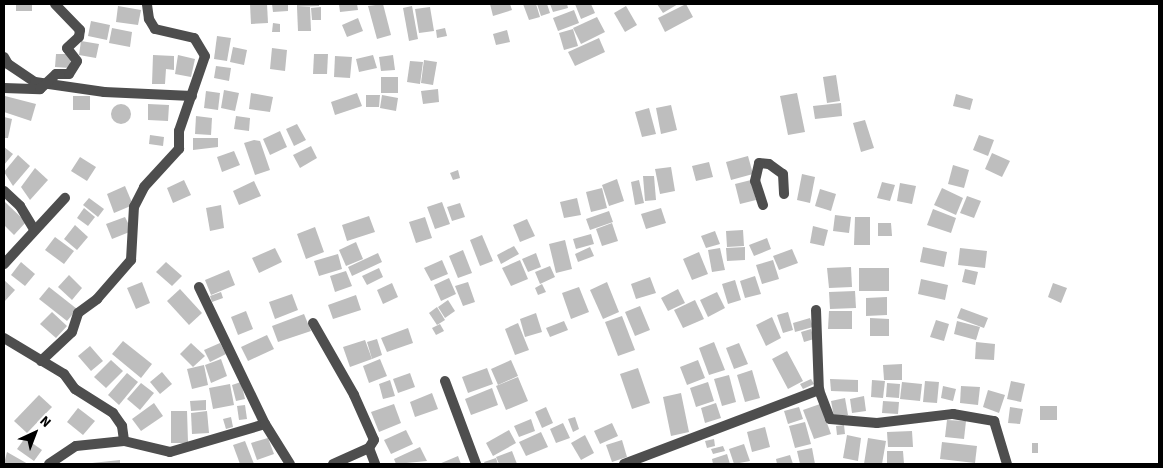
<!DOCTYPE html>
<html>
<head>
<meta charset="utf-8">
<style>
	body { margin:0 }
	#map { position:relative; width:1163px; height:468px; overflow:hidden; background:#fff; font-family:"Source Sans 3",sans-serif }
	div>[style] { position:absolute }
	.building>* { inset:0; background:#bebebe }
	.round { border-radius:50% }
	.minor>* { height:10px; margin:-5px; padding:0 5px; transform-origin:5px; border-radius:5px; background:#4e4e4e }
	span { translate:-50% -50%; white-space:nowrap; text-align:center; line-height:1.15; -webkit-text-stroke:4.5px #fff; paint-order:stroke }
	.frame { position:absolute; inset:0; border:5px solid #000; pointer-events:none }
	.north { position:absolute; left:10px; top:408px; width:50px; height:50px; -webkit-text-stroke:4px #fff; paint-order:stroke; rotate:43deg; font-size:14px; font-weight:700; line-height:20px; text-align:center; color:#000 }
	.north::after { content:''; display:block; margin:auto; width:18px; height:22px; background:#000; clip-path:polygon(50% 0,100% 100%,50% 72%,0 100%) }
</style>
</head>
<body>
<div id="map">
	<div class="building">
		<i style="clip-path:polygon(16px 4px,32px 4px,32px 11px,16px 11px)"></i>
		<i style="clip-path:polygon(250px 4px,267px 4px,268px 23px,251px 24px)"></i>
		<i style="clip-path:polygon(272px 4px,288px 4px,288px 11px,273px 12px)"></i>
		<i style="clip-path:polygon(297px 4px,319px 4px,319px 6px,297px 7px)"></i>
		<i style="clip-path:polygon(339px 4px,357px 4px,358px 10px,340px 12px)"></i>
		<i style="clip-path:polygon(383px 4px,391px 35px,377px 39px,368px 6px)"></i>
		<i style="clip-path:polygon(490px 4px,510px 4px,512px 10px,493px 16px)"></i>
		<i style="clip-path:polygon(523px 4px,536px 4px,540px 17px,529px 20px)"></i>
		<i style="clip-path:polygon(537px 4px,547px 4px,550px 13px,541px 16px)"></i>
		<i style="clip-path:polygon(550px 4px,567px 4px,568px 8px,553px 12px)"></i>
		<i style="clip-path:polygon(575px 4px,591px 4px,595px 13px,581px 19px)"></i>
		<i style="clip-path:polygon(657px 4px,678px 4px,663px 13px)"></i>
		<i style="clip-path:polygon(686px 4px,693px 17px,665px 32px,658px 18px)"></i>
		<i style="clip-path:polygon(118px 6px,141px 10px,138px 25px,116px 22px)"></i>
		<i style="clip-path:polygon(412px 6px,418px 39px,409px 41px,403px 8px)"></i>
		<i style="clip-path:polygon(626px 6px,637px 25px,625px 32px,614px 13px)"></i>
		<i style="clip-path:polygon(297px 7px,310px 7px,311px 31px,298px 31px)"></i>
		<i style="clip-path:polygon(321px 7px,321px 20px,312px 20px,311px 8px)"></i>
		<i style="clip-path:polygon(430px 7px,434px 31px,419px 33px,415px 9px)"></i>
		<i style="clip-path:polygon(574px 10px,579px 23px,558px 31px,553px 18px)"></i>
		<i style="clip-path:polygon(597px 17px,605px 32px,581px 44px,573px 28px)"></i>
		<i style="clip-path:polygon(358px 18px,363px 31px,347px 37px,342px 25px)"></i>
		<i style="clip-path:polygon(91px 21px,110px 25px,107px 40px,88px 36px)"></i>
		<i style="clip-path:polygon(273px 23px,280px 24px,280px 32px,272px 32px)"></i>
		<i style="clip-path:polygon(112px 28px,132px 32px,130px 47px,109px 43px)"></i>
		<i style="clip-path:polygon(445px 28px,447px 36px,437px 38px,436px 30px)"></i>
		<i style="clip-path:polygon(573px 29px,578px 46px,564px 50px,559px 33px)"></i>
		<i style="clip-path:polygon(507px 30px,510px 42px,496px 45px,493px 34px)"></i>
		<i style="clip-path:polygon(217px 36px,231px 38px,227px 61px,214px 59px)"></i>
		<i style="clip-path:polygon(599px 38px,605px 52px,575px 66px,568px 52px)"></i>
		<i style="clip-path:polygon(81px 41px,99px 44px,96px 58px,79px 55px)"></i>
		<i style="clip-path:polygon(233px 47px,247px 50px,244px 65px,230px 62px)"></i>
		<i style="clip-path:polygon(272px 48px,287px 50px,285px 71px,270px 69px)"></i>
		<i style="clip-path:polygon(56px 54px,71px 54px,70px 68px,55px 67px)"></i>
		<i style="clip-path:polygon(314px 54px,328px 54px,327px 74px,313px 74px)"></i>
		<i style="clip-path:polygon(153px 55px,174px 56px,174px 70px,166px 69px,165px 84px,152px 84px)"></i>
		<i style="clip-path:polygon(178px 55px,195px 59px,191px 77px,175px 74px)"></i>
		<i style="clip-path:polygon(373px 55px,377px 68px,359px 72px,356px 59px)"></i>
		<i style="clip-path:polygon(393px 55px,395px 70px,381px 71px,379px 57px)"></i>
		<i style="clip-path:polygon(335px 56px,352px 57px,350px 78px,334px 77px)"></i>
		<i style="clip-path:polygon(424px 60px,437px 62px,433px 85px,421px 83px)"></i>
		<i style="clip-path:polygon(410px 61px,423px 62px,420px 84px,407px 82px)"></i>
		<i style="clip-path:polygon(216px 66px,231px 68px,229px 81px,214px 78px)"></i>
		<i style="clip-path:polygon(836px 75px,840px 101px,827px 103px,823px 77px)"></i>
		<i style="clip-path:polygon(381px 77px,398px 77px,398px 93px,381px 93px)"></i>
		<i style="clip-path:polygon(438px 89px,439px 102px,423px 104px,421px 91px)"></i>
		<i style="clip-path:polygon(224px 90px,239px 93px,235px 111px,221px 108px)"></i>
		<i style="clip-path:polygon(206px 91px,220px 93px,218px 110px,204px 108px)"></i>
		<i style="clip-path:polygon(251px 93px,273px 97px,270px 112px,249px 109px)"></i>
		<i style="clip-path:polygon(357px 93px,362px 106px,335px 115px,331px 102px)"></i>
		<i style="clip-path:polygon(797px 93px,805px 132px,788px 135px,780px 96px)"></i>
		<i style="clip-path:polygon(956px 94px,973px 99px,970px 110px,953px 106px)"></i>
		<i style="clip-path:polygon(366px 95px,380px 95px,379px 107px,366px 107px)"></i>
		<i style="clip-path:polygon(382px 95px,398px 98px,396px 111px,380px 108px)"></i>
		<i style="clip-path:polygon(5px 96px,36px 104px,31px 121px,4px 112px)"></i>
		<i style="clip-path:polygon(73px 96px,90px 96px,90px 110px,73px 110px)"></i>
		<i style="clip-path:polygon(841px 103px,842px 116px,815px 119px,813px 106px)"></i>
		<i class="round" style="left:111px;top:104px;width:20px;height:20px"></i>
		<i style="clip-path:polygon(148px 104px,169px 105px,168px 121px,148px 120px)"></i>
		<i style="clip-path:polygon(671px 105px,677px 130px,661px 134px,656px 108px)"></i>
		<i style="clip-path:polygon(649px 108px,656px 134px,642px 137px,635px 112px)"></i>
		<i style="clip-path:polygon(196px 116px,212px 118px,211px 135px,195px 134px)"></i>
		<i style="clip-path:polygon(236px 116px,250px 118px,249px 131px,234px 129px)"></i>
		<i style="clip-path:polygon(4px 117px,12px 119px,8px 138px,4px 138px)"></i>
		<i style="clip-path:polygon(865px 120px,874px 148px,861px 152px,853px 123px)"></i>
		<i style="clip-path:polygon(297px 124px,306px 140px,294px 146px,286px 129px)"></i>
		<i style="clip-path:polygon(280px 131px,287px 147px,270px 155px,263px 139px)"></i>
		<i style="clip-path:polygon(150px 135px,164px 137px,163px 146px,149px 144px)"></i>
		<i style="clip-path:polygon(979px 135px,994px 140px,988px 156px,973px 150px)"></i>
		<i style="clip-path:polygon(193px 138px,218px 138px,218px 147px,193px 150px)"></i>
		<i style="clip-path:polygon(254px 140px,260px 141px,270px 170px,255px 175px,244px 143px)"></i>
		<i style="clip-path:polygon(311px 146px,317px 158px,300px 168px,293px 155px)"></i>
		<i style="clip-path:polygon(4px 147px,13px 154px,4px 165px)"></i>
		<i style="clip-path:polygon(234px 151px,240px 165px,222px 172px,217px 157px)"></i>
		<i style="clip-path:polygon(992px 153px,1010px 161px,1002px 177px,985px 169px)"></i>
		<i style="clip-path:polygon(18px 155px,30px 166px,13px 186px,4px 172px)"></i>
		<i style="clip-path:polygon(748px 156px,753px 174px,731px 180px,726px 162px)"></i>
		<i style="clip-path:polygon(80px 157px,96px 167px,87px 181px,71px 171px)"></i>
		<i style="clip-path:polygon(709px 162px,713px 177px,696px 181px,692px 166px)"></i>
		<i style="clip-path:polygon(953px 165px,969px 170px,964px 188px,948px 184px)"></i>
		<i style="clip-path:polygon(671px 167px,675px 191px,660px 194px,655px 169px)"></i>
		<i style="clip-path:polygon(35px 168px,48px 180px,30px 200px,21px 187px)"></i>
		<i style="clip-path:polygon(458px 170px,460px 178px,453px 180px,450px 173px)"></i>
		<i style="clip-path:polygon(802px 174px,815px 177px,810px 203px,797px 200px)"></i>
		<i style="clip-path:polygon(643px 176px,654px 176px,656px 200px,645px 201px)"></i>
		<i style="clip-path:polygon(617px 179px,624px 201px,609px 206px,602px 185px)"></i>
		<i style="clip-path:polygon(184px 180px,191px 195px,173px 203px,167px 188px)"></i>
		<i style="clip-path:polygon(639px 180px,644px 203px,635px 205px,631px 182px)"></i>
		<i style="clip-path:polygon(751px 180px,756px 200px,740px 204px,735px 184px)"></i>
		<i style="clip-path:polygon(254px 181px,261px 196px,239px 205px,233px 191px)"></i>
		<i style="clip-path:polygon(882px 182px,895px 185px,890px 201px,877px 198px)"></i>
		<i style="clip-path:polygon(900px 183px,916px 186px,912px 204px,897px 201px)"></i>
		<i style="clip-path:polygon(125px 186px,133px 205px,114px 213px,107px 194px)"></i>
		<i style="clip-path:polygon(602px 188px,607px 208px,591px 212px,586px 192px)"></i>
		<i style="clip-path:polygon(942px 188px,963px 198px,956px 215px,934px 205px)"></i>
		<i style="clip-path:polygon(820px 189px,836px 194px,831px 211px,815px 206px)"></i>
		<i style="clip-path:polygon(967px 196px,981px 201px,974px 218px,960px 213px)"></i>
		<i style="clip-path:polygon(89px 198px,104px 209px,98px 217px,83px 205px)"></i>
		<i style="clip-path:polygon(577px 198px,581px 215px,564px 218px,560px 202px)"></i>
		<i style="clip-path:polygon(5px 202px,26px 222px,14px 235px,4px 225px)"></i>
		<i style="clip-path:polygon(442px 202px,450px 224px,435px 229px,427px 207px)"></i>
		<i style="clip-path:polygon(460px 203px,465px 217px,452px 221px,447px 207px)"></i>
		<i style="clip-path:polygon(221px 205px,224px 228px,210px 231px,206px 208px)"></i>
		<i style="clip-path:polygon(84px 208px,95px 217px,88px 226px,77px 218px)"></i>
		<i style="clip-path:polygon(661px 208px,666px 223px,646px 229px,641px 214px)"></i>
		<i style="clip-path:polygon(933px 209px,956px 218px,951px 233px,927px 225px)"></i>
		<i style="clip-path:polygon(609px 211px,613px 222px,590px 230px,586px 219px)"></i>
		<i style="clip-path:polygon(835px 215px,851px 217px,849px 233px,833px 231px)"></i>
		<i style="clip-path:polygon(369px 216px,375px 232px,347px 241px,342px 225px)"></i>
		<i style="clip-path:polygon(125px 217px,132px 231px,112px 239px,106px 224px)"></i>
		<i style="clip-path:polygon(425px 217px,432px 238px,416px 243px,409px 222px)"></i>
		<i style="clip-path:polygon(855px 217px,870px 217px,870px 245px,854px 245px)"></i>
		<i style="clip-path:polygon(527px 219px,535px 236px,520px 242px,513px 225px)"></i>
		<i style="clip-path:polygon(612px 223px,618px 241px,602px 246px,596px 229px)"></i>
		<i style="clip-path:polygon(878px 223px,891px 223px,892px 236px,878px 236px)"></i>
		<i style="clip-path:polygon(75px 225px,88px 237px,77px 250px,64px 239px)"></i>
		<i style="clip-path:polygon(813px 226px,828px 230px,824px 246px,810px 243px)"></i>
		<i style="clip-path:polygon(315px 227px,324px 252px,306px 259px,297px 234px)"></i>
		<i style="clip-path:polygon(743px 230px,744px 246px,727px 247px,726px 231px)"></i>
		<i style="clip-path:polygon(715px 231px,720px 244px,706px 248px,701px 236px)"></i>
		<i style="clip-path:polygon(591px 234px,594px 244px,576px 249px,573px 239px)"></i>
		<i style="clip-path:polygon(482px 235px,493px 261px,480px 266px,470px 240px)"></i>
		<i style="clip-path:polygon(55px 237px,74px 251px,64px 264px,45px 250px)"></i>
		<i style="clip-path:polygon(767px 238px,771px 249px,754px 256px,749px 245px)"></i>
		<i style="clip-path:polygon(565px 240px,572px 269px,556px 273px,549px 244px)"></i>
		<i style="clip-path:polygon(356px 242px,363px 259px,346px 266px,339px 250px)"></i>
		<i style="clip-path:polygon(514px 246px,519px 254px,501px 264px,497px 255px)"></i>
		<i style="clip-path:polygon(590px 247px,594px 256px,578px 262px,575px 254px)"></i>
		<i style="clip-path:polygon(745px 247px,745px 260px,727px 261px,726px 248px)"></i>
		<i style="clip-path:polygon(923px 247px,947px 252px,944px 267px,920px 262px)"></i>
		<i style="clip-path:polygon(275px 248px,282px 262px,259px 273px,252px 258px)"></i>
		<i style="clip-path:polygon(720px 248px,725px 270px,712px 272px,708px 250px)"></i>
		<i style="clip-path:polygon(960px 248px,987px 251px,985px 268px,958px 265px)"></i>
		<i style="clip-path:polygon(792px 249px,798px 263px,779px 270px,773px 256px)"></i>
		<i style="clip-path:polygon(463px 250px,472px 273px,458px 278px,449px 256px)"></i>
		<i style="clip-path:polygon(699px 252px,708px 274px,692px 280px,683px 259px)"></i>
		<i style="clip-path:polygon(378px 253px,382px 262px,352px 276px,348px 267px)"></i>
		<i style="clip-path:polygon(536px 253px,541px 267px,528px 272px,522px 259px)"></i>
		<i style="clip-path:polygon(338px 254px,342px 269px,319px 276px,314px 261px)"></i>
		<i style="clip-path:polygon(442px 260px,448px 274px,431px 281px,424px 268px)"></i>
		<i style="clip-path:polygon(520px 260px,528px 279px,511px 286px,502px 268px)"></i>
		<i style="clip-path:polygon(773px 260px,779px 279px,762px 284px,756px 265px)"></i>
		<i style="clip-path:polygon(21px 262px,35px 274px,25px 286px,11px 275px)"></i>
		<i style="clip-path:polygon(166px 262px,182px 276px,172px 286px,156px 272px)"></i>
		<i style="clip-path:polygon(550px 266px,555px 277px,540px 284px,535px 272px)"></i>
		<i style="clip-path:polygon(851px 267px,852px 287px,829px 288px,827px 268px)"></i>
		<i style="clip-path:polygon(379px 268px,383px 277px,367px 285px,362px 276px)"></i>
		<i style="clip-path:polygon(859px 268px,889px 268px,889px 291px,859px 291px)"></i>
		<i style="clip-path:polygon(965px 269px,978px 272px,975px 285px,962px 282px)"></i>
		<i style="clip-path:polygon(229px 270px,235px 285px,211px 295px,205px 280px)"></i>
		<i style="clip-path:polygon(346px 271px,352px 286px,335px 292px,330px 276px)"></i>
		<i style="clip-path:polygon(69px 275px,82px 288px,72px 300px,58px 287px)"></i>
		<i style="clip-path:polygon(755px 276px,761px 294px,745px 298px,740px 281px)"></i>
		<i style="clip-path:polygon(650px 277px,656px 293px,636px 299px,631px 284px)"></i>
		<i style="clip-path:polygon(449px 278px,456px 294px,441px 301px,434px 285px)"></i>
		<i style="clip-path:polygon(921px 279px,948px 285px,945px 300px,918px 294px)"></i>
		<i style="clip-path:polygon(4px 280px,15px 290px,4px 302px)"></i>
		<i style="clip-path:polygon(735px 280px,741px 300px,728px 304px,722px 284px)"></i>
		<i style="clip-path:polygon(142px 282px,150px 303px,136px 309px,127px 288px)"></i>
		<i style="clip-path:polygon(468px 282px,475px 302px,463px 306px,455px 286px)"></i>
		<i style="clip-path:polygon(607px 282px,619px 312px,603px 319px,590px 290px)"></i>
		<i style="clip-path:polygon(392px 283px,398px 297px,383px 304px,377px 290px)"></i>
		<i style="clip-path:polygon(1053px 283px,1067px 288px,1061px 303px,1048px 297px)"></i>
		<i style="clip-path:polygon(542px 284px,546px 292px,538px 295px,535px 288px)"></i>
		<i style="clip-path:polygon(49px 287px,77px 309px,67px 321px,39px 299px)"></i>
		<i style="clip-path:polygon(579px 287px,589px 312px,571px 319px,562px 293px)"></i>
		<i style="clip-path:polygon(180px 289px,202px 313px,189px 325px,167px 301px)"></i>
		<i style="clip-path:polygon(678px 289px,685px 303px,668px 311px,661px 298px)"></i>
		<i style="clip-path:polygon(855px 291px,856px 308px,830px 309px,829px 292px)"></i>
		<i style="clip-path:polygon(221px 292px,223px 298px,212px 302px,210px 296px)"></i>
		<i style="clip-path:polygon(717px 292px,725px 308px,708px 317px,700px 300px)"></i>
		<i style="clip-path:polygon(292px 294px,298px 310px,275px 319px,269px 302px)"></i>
		<i style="clip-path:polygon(356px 295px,361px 310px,333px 319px,328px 305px)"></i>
		<i style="clip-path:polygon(887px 297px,887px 315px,866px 316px,866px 298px)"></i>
		<i style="clip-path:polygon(448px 300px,455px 311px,445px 318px,438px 307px)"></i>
		<i style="clip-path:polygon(695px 300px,704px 319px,683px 328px,674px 310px)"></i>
		<i style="clip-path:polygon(640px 306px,650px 330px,635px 336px,625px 312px)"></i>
		<i style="clip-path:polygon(437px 307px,445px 320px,437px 325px,429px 313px)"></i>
		<i style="clip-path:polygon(961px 308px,988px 318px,984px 328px,957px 318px)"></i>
		<i style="clip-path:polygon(246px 311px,253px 329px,238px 335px,231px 317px)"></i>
		<i style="clip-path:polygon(829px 311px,852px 311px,852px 329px,828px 329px)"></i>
		<i style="clip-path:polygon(52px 312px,67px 326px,56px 338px,40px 324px)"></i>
		<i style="clip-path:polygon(788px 312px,793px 330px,783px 333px,777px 315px)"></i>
		<i style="clip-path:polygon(536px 313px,542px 332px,525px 337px,520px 319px)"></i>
		<i style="clip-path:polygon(304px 314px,311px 331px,278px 342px,272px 326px)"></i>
		<i style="clip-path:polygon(622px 316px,635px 350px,618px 356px,605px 322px)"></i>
		<i style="clip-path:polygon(772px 317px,781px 338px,766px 346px,756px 325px)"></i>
		<i style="clip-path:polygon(810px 318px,813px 327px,795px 332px,793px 323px)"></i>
		<i style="clip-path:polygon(870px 318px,889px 319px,889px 336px,870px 336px)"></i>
		<i style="clip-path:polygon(936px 320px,949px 324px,944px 341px,930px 337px)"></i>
		<i style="clip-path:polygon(564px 321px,568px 330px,550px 337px,546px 328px)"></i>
		<i style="clip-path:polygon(957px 321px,980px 327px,976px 340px,954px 334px)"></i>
		<i style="clip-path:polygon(518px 323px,529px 350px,515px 355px,505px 329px)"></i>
		<i style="clip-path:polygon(440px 324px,444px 331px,436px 335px,432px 328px)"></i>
		<i style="clip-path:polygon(408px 328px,413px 343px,387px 352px,381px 338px)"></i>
		<i style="clip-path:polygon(811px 329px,814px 339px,804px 342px,801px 332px)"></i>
		<i style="clip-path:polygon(267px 335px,274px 349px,248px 361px,241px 347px)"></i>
		<i style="clip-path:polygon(377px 339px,382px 355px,372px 359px,367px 342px)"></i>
		<i style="clip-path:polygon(365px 340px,372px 359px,350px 367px,343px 347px)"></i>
		<i style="clip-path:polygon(123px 341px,152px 364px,141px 378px,112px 354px)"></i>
		<i style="clip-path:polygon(714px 342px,725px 370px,709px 375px,699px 348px)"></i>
		<i style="clip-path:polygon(976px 342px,995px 344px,994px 360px,975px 359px)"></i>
		<i style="clip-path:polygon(191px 343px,205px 356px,193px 367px,180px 354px)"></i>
		<i style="clip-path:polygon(220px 343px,226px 354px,210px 362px,204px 350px)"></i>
		<i style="clip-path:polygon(739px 343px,748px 364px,734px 369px,726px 348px)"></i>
		<i style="clip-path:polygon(90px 346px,103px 361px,91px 371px,78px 356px)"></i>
		<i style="clip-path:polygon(787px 351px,803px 381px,788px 389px,772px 359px)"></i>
		<i style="clip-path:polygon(221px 359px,227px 376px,211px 383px,205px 365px)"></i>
		<i style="clip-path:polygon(380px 359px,387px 376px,369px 383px,363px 366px)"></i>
		<i style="clip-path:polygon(111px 360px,123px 371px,106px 388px,94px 377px)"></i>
		<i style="clip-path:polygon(511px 360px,518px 376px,498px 385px,491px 369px)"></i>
		<i style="clip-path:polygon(698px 360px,705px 378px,687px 385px,680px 367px)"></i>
		<i style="clip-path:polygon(902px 364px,902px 380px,884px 380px,883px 365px)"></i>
		<i style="clip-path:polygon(204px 365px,208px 385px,192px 389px,187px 369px)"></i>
		<i style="clip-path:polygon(487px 368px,493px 384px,468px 393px,462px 377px)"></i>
		<i style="clip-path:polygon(638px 368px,650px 403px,632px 409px,620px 374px)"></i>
		<i style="clip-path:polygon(752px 370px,760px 398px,745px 402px,737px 375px)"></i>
		<i style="clip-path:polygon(162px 372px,172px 384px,160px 394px,150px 382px)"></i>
		<i style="clip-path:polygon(127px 373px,138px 382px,119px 405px,108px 395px)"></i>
		<i style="clip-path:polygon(410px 373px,415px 387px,398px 393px,393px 379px)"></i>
		<i style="clip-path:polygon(729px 375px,736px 402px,722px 406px,714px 379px)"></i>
		<i style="clip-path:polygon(518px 377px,528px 401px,506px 410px,496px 386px)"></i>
		<i style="clip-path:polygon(811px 379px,814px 384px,803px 389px,800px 384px)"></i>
		<i style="clip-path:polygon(830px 379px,858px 380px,858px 392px,831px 391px)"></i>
		<i style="clip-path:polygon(390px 380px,395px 396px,383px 399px,379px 384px)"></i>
		<i style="clip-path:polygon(872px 380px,885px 381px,883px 398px,871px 397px)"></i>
		<i style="clip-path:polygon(925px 381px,939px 382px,937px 403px,923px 402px)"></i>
		<i style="clip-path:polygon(1011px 381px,1025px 384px,1021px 402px,1007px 399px)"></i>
		<i style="clip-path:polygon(241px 382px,245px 399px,236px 401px,232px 385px)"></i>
		<i style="clip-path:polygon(708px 382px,714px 401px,696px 407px,690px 388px)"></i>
		<i style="clip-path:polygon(902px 382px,922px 384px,920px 401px,900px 399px)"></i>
		<i style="clip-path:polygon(141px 383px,154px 393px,140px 410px,127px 399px)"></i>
		<i style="clip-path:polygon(887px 383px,900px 384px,899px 398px,886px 397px)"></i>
		<i style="clip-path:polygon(230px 384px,234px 405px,213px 409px,209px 388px)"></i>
		<i style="clip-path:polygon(943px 386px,956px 389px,953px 401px,941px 398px)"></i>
		<i style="clip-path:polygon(961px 386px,980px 387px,978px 405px,960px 403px)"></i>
		<i style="clip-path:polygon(492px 388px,498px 405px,471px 415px,465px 399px)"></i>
		<i style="clip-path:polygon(988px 390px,1005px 395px,999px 413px,983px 407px)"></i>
		<i style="clip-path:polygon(432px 393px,438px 409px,415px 417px,410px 402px)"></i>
		<i style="clip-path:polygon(681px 393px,689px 432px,671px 436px,663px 397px)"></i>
		<i style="clip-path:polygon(39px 395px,52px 407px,27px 433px,14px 421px)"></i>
		<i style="clip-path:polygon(864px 396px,866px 411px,852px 413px,850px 399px)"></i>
		<i style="clip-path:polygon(845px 398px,848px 415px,834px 417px,831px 401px)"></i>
		<i style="clip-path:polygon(206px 400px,206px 410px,191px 411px,190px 401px)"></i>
		<i style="clip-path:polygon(883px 401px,899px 402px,898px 414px,882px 413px)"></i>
		<i style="clip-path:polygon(154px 403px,163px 416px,141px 431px,132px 419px)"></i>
		<i style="clip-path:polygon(716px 403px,721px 418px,705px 423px,701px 408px)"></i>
		<i style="clip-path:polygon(394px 404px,401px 423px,379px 432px,371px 412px)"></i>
		<i style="clip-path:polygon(820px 404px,831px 434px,814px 439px,803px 410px)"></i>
		<i style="clip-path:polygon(245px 405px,247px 419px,239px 420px,237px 406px)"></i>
		<i style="clip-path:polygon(1040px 406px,1057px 406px,1057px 420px,1040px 420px)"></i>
		<i style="clip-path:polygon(546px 407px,553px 423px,542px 428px,535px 412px)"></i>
		<i style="clip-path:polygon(799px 407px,803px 419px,788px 424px,784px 411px)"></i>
		<i style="clip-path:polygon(1010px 407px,1023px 409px,1020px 424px,1008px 423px)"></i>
		<i style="clip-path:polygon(78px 408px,95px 421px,83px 435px,67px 422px)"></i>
		<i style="clip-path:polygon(171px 411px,187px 411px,188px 443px,171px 443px)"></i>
		<i style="clip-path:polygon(207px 411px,209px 433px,192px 434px,191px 413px)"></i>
		<i style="clip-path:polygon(231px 417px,233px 427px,226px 429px,223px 419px)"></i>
		<i style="clip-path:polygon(575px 417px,579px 429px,573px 432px,568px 419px)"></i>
		<i style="clip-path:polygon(531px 419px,535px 431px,519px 437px,514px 426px)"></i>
		<i style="clip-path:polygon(947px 420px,966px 421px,964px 439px,945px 437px)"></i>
		<i style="clip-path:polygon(805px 422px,811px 444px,795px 448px,789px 426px)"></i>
		<i style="clip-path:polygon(563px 423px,570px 438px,556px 443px,550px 429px)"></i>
		<i style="clip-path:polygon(612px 423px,618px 436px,600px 444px,594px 431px)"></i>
		<i style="clip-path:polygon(844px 425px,845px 434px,837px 435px,836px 426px)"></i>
		<i style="clip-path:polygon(765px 427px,770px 447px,752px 452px,747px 432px)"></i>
		<i style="clip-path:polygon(406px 430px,413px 444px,391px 454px,384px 440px)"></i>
		<i style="clip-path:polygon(509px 430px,516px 443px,493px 456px,486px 443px)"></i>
		<i style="clip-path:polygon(912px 431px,913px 447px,888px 447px,887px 432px)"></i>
		<i style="clip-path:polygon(541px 432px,548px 447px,526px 456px,519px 442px)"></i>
		<i style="clip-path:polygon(585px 435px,594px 453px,581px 460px,571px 443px)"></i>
		<i style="clip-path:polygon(847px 435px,861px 438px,858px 461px,843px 458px)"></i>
		<i style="clip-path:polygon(25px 438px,42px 450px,34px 461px,17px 449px)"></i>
		<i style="clip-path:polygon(268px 438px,274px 454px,257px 460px,251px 443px)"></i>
		<i style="clip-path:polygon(868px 438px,886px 441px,882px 464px,864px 464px)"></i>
		<i style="clip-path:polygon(714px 439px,715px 446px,707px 448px,705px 441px)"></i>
		<i style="clip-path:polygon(622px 440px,627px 457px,612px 462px,606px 445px)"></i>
		<i style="clip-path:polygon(245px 441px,254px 464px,240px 464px,233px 445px)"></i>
		<i style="clip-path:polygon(942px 442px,977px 446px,975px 463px,940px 459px)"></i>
		<i style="clip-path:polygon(1032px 443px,1038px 443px,1038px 453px,1032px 453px)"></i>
		<i style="clip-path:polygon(744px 444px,750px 461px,734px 464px,729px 449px)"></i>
		<i style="clip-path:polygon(723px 446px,725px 451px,713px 454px,711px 449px)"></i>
		<i style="clip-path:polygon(420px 447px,427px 461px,396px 464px,394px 459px)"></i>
		<i style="clip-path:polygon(812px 448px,815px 464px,800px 464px,797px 451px)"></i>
		<i style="clip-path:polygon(512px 451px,517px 464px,499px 464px,496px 457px)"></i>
		<i style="clip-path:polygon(887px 451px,903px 451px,904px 464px,887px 464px)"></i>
		<i style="clip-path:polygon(7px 452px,28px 464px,4px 464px)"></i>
		<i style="clip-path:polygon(727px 454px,730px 464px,713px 464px,712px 459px)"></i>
		<i style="clip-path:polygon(790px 455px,793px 464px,777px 464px,776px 459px)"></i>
		<i style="clip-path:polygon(458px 456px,461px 464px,439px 464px)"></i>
		<i style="clip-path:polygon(496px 458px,498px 464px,485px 464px,484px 462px)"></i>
		<i style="clip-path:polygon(120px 460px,120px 464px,92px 464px,92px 463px)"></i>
	</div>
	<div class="minor">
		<i style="left:4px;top:57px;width:8px;rotate:60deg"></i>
		<i style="left:8px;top:64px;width:32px;rotate:34deg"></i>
		<i style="left:35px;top:82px;width:70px;rotate:8.2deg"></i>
		<i style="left:104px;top:92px;width:88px;rotate:2.6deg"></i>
		<i style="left:4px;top:88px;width:36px;rotate:2deg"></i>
		<i style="left:40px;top:89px;width:22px;rotate:-43deg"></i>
		<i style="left:56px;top:74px;width:13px"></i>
		<i style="left:69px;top:74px;width:15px;rotate:-58deg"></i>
		<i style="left:77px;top:61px;width:16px;rotate:-128deg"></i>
		<i style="left:67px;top:48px;width:16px;rotate:-43deg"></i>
		<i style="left:79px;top:37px;width:7px;rotate:-82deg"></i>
		<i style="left:80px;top:30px;width:36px;rotate:-134deg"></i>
		<i style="left:4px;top:191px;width:22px;rotate:43deg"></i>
		<i style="left:20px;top:206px;width:27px;rotate:59deg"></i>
		<i style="left:763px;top:205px;width:25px;rotate:-108deg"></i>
		<i style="left:755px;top:181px;width:18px;rotate:-77deg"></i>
		<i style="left:759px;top:163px;width:10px;rotate:6deg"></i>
		<i style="left:769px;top:164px;width:17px;rotate:36deg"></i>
		<i style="left:783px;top:174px;width:20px;rotate:87deg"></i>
		<i style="left:4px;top:264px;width:90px;rotate:-47.3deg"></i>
		<i style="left:199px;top:287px;width:152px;rotate:64.3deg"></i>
		<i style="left:816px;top:310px;width:80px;rotate:87.9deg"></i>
		<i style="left:313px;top:323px;width:83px;rotate:60.3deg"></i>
		<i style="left:354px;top:395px;width:49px;rotate:66deg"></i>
		<i style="left:374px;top:440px;width:9px;rotate:122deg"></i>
		<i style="left:369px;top:448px;width:17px;rotate:69deg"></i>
		<i style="left:4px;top:338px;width:70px;rotate:31deg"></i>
		<i style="left:64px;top:374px;width:19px;rotate:54deg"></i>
		<i style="left:75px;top:389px;width:45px;rotate:32.3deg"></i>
		<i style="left:113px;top:413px;width:16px;rotate:55deg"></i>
		<i style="left:122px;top:426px;width:15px;rotate:82deg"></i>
		<i style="left:41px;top:361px;width:42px;rotate:-43.1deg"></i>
		<i style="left:72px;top:332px;width:20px;rotate:-72deg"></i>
		<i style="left:78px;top:313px;width:24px;rotate:-36deg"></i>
		<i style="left:97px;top:299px;width:52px;rotate:-48.9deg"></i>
		<i style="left:131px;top:260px;width:53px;rotate:-86.8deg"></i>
		<i style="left:134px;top:207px;width:22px;rotate:-63deg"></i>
		<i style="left:144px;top:187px;width:52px;rotate:-47.4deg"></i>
		<i style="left:179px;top:149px;width:18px;rotate:-90deg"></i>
		<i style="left:179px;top:131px;width:79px;rotate:-70.9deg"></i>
		<i style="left:205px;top:56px;width:21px;rotate:-121deg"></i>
		<i style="left:194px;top:38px;width:40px;rotate:-167deg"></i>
		<i style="left:155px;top:29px;width:12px;rotate:-121deg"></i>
		<i style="left:149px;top:19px;width:15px;rotate:-98deg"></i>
		<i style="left:445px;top:381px;width:89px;rotate:69.5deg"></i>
		<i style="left:49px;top:464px;width:32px;rotate:-34deg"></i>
		<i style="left:76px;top:446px;width:48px;rotate:-5.9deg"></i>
		<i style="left:124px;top:441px;width:47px;rotate:13.4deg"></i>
		<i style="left:170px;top:452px;width:99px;rotate:-16.4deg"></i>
		<i style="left:265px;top:424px;width:47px;rotate:58deg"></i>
		<i style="left:333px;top:464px;width:39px;rotate:-24deg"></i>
		<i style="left:624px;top:464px;width:209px;rotate:-20.8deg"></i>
		<i style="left:819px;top:390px;width:31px;rotate:69deg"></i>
		<i style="left:830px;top:419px;width:47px;rotate:4.9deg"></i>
		<i style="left:877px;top:423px;width:77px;rotate:-6.8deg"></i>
		<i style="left:953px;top:414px;width:42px;rotate:9.7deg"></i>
		<i style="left:994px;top:421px;width:45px;rotate:73.2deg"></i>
	</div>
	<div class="frame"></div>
	<div class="north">N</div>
</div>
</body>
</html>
